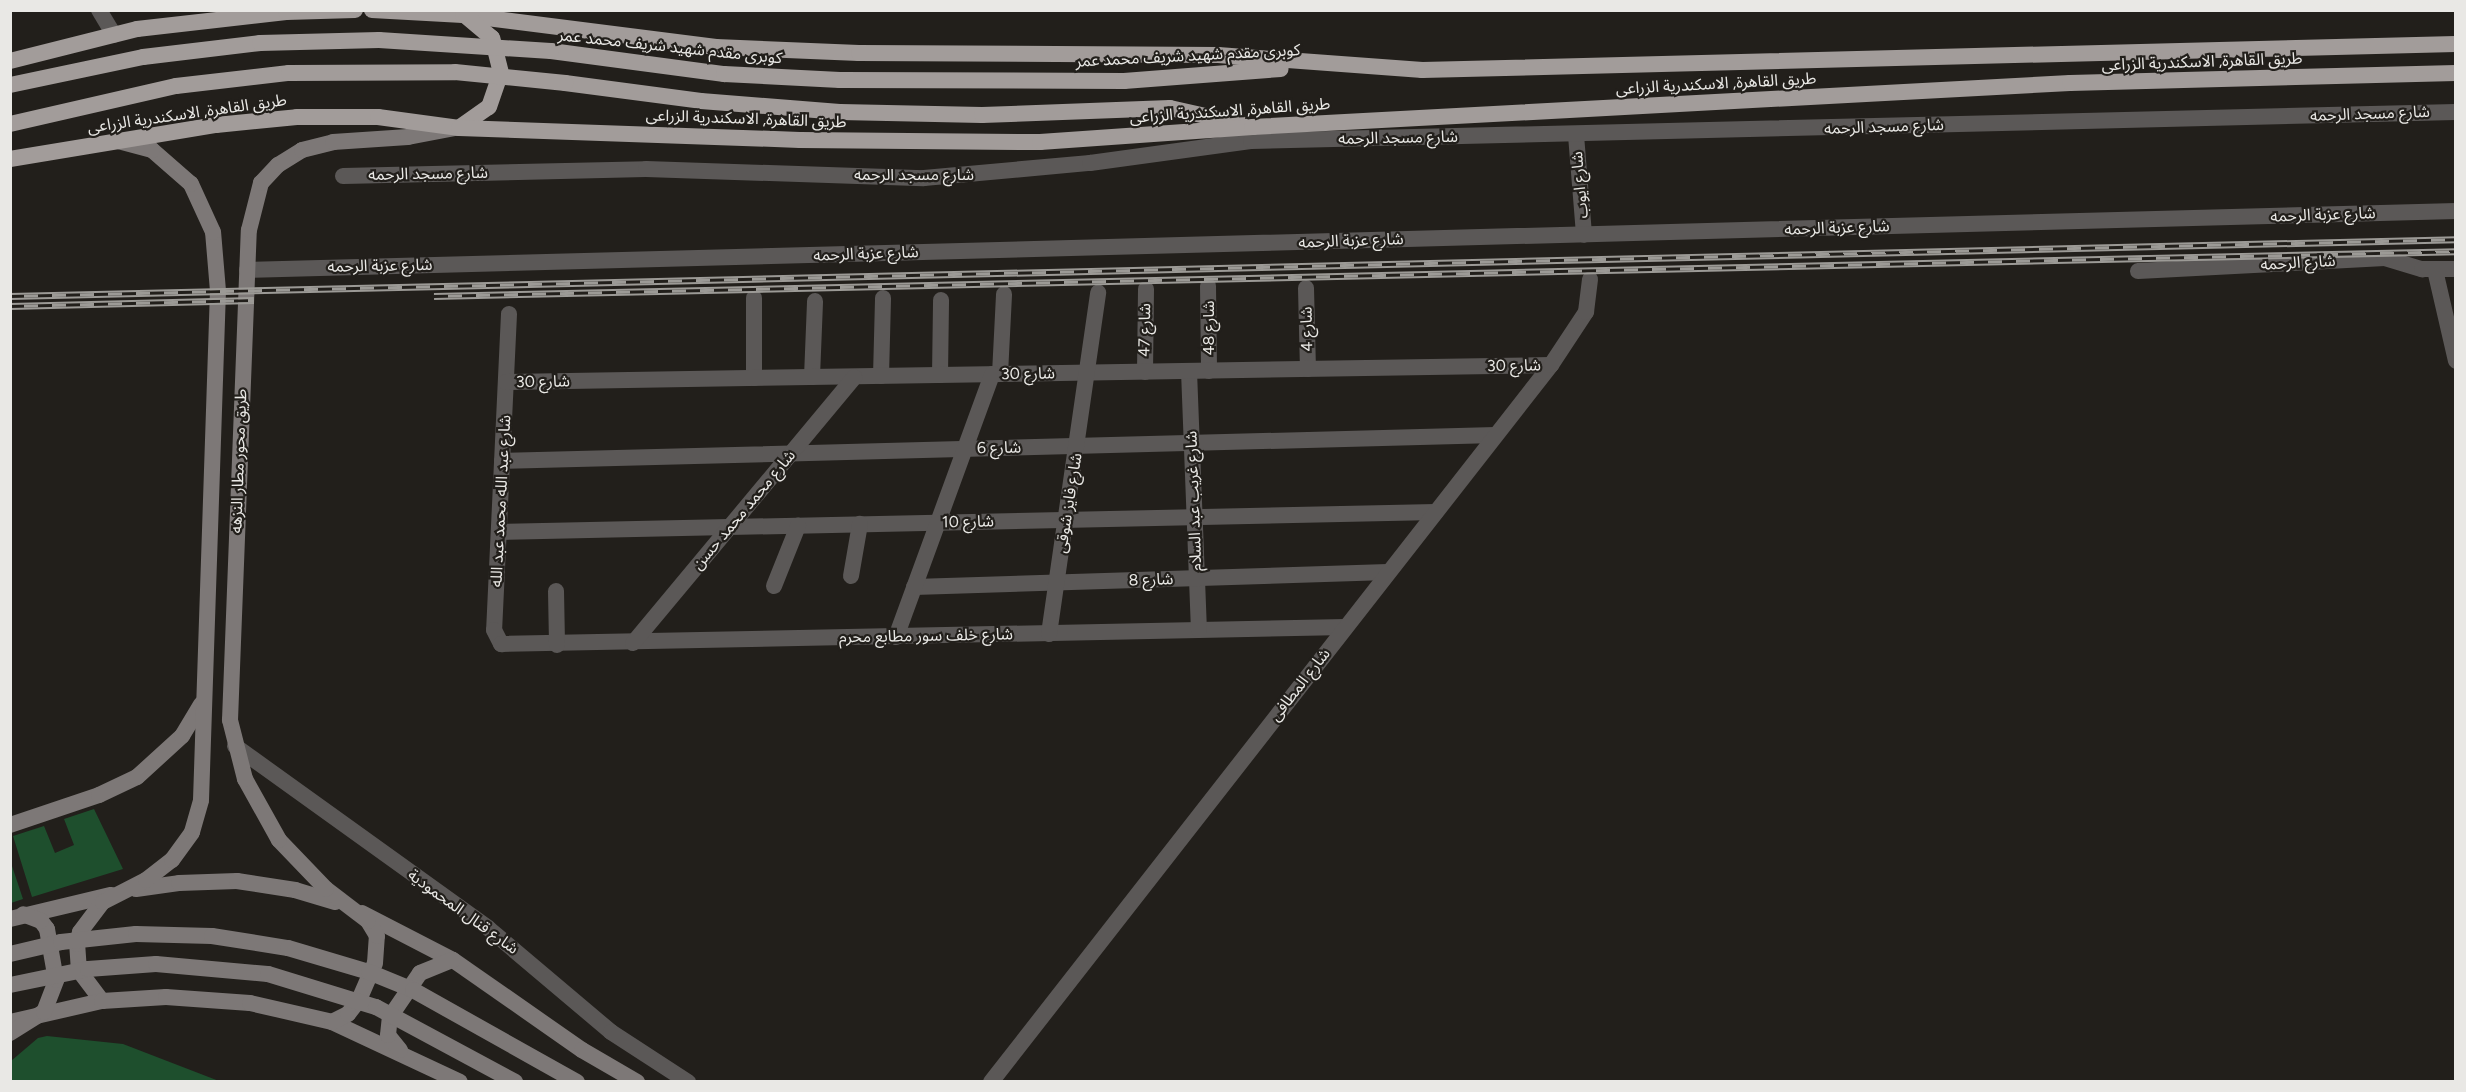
<!DOCTYPE html>
<html>
<head>
<meta charset="utf-8">
<style>
	body { margin:0 }
	#map { position:relative; width:2466px; height:1092px; overflow:hidden; background:#221f1b; font-family:Figtree,"Noto Sans Arabic",sans-serif }
	div>[style] { position:absolute }
	.green>* { inset:0; background:#1e4f2d }
	.minor>* { height:16px; margin:-8px; padding:0 8px; transform-origin:8px; border-radius:8px; background:#5b5857 }
	.tertiary>* { height:16px; margin:-8px; padding:0 8px; transform-origin:8px; border-radius:8px; background:#5b5857 }
	.secondary>* { height:16px; margin:-8px; padding:0 8px; transform-origin:8px; border-radius:8px; background:#7d7877 }
	.trunk>* { height:16px; margin:-8px; padding:0 8px; transform-origin:8px; border-radius:8px; background:#a29c9a }
	.rail>* { height:7px; margin-top:-3.5px; transform-origin:0; background:repeating-linear-gradient(90deg,#221f1b 0 14px,#9c9a96 0 28px); box-sizing:border-box; border-block:2px solid #9c9a96 }
	.secondary-bridge>* { height:16px; margin:-8px; padding:0 8px; transform-origin:8px; border-radius:8px; background:#7d7877 }
	.trunk-bridge>* { height:16px; margin:-8px; padding:0 8px; transform-origin:8px; border-radius:8px; background:#a29c9a }
	span { translate:-50% -50%; white-space:nowrap; text-align:center; line-height:1.15; -webkit-text-stroke:4.5px #221f1b; paint-order:stroke }
	.street-label { font-size:16px; color:#e9e8e5 }
	.frame { position:absolute; inset:0; border:12px solid #e9e8e5; pointer-events:none }
</style>
</head>
<body>
<div id="map">
	<div class="green">
		<i style="clip-path:polygon(94px 809px,123px 869px,32px 897px,13px 836px,44px 826px,55px 853px,74px 845px,64px 819px)"></i>
		<i style="clip-path:polygon(10px 860px,23px 899px,11px 903px,10px 903px)"></i>
		<i style="clip-path:polygon(47px 1036px,123px 1044px,219px 1081px,11px 1081px,11px 1061px,38px 1038px)"></i>
	</div>
	<div class="minor">
		<i style="left:99px;top:10px;width:29px;rotate:59deg"></i>
		<i style="left:1576px;top:135px;width:100px;rotate:85.4deg"></i>
		<i style="left:343px;top:176px;width:303px;rotate:-1.3deg"></i>
		<i style="left:646px;top:169px;width:278px;rotate:1.9deg"></i>
		<i style="left:924px;top:178px;width:167px;rotate:-5.2deg"></i>
		<i style="left:1090px;top:163px;width:162px;rotate:-7.8deg"></i>
		<i style="left:1251px;top:141px;width:1205px;rotate:-1.38deg"></i>
		<i style="left:247px;top:270px;width:2210px;rotate:-1.53deg"></i>
		<i style="left:2435px;top:270px;width:93px;rotate:77deg"></i>
		<i style="left:2138px;top:271px;width:247px;rotate:-3deg"></i>
		<i style="left:2385px;top:258px;width:39px;rotate:17deg"></i>
		<i style="left:2422px;top:269px;width:34px"></i>
		<i style="left:1208px;top:286px;width:85px;rotate:89.3deg"></i>
		<i style="left:1306px;top:288px;width:81px;rotate:88.6deg"></i>
		<i style="left:509px;top:314px;width:316px;rotate:92.7deg"></i>
		<i style="left:494px;top:630px;width:16px;rotate:63deg"></i>
		<i style="left:501px;top:644px;width:845px;rotate:-1.15deg"></i>
		<i style="left:1189px;top:371px;width:259px;rotate:87.8deg"></i>
		<i style="left:1145px;top:372px;width:83px;rotate:-89.3deg"></i>
		<i style="left:1000px;top:374px;width:80px;rotate:-87.1deg"></i>
		<i style="left:940px;top:375px;width:75px;rotate:-89.2deg"></i>
		<i style="left:881px;top:376px;width:78px;rotate:-88.5deg"></i>
		<i style="left:812px;top:377px;width:76px;rotate:-87.7deg"></i>
		<i style="left:754px;top:378px;width:80px;rotate:-90deg"></i>
		<i style="left:506px;top:382px;width:1045px;rotate:-0.93deg"></i>
		<i style="left:502px;top:461px;width:994px;rotate:-1.5deg"></i>
		<i style="left:499px;top:532px;width:937px;rotate:-1.22deg"></i>
		<i style="left:851px;top:576px;width:53px;rotate:-80.2deg"></i>
		<i style="left:774px;top:586px;width:65px;rotate:-68.2deg"></i>
		<i style="left:914px;top:587px;width:474px;rotate:-1.8deg"></i>
		<i style="left:556px;top:591px;width:54px;rotate:88.9deg"></i>
		<i style="left:1049px;top:634px;width:345px;rotate:-81.8deg"></i>
		<i style="left:896px;top:637px;width:280px;rotate:-69.9deg"></i>
		<i style="left:633px;top:643px;width:346px;rotate:-50.2deg"></i>
		<i style="left:991px;top:1082px;width:910px;rotate:-52.01deg"></i>
		<i style="left:1551px;top:365px;width:64px;rotate:-56.6deg"></i>
		<i style="left:1586px;top:312px;width:33px;rotate:-83deg"></i>
	</div>
	<div class="tertiary">
		<i style="left:235px;top:746px;width:312px;rotate:35.7deg"></i>
		<i style="left:488px;top:928px;width:161px;rotate:40.2deg"></i>
		<i style="left:611px;top:1032px;width:92px;rotate:33deg"></i>
	</div>
	<div class="secondary">
		<i style="left:10px;top:825px;width:94px;rotate:-18.6deg"></i>
		<i style="left:99px;top:795px;width:42px;rotate:-25.3deg"></i>
		<i style="left:137px;top:777px;width:61px;rotate:-42.3deg"></i>
		<i style="left:182px;top:736px;width:37px;rotate:-59deg"></i>
		<i style="left:136px;top:889px;width:43px;rotate:-7.9deg"></i>
		<i style="left:179px;top:883px;width:58px;rotate:-2deg"></i>
		<i style="left:237px;top:881px;width:59px;rotate:8.8deg"></i>
		<i style="left:295px;top:890px;width:42px;rotate:16.7deg"></i>
		<i style="left:362px;top:913px;width:102px;rotate:27.3deg"></i>
		<i style="left:453px;top:960px;width:157px;rotate:34.9deg"></i>
		<i style="left:582px;top:1050px;width:64px;rotate:30.2deg"></i>
		<i style="left:10px;top:919px;width:104px;rotate:-13.4deg"></i>
		<i style="left:102px;top:1001px;width:38px;rotate:-127deg"></i>
		<i style="left:79px;top:971px;width:27px;rotate:-94deg"></i>
		<i style="left:77px;top:944px;width:12px;rotate:-76deg"></i>
		<i style="left:80px;top:932px;width:38px;rotate:-53deg"></i>
		<i style="left:103px;top:902px;width:48px;rotate:-27.1deg"></i>
		<i style="left:146px;top:880px;width:33px;rotate:-38deg"></i>
		<i style="left:172px;top:860px;width:34px;rotate:-54deg"></i>
		<i style="left:192px;top:832px;width:33px;rotate:-74deg"></i>
		<i style="left:201px;top:800px;width:509px;rotate:-88.09deg"></i>
		<i style="left:218px;top:291px;width:59px;rotate:-94.8deg"></i>
		<i style="left:213px;top:232px;width:53px;rotate:-114.6deg"></i>
		<i style="left:191px;top:184px;width:52px;rotate:-138.9deg"></i>
		<i style="left:152px;top:150px;width:34px;rotate:-165deg"></i>
		<i style="left:10px;top:1022px;width:94px;rotate:-12.9deg"></i>
		<i style="left:102px;top:1001px;width:64px;rotate:-3.6deg"></i>
		<i style="left:166px;top:997px;width:84px;rotate:4.1deg"></i>
		<i style="left:250px;top:1003px;width:84px;rotate:13deg"></i>
		<i style="left:332px;top:1022px;width:141px;rotate:25.1deg"></i>
		<i style="left:332px;top:1022px;width:18px;rotate:-27deg"></i>
		<i style="left:348px;top:1014px;width:18px;rotate:-52deg"></i>
		<i style="left:359px;top:1000px;width:40px;rotate:-66.6deg"></i>
		<i style="left:375px;top:963px;width:27px;rotate:-86deg"></i>
		<i style="left:377px;top:936px;width:17px;rotate:-121deg"></i>
		<i style="left:368px;top:921px;width:53px;rotate:-142.7deg"></i>
		<i style="left:326px;top:889px;width:68px;rotate:-133.8deg"></i>
		<i style="left:279px;top:840px;width:70px;rotate:-119.1deg"></i>
		<i style="left:245px;top:779px;width:61px;rotate:-104.3deg"></i>
		<i style="left:230px;top:720px;width:490px;rotate:-87.8deg"></i>
		<i style="left:249px;top:230px;width:49px;rotate:-75.7deg"></i>
		<i style="left:261px;top:183px;width:25px;rotate:-47deg"></i>
		<i style="left:278px;top:165px;width:28px;rotate:-32deg"></i>
		<i style="left:302px;top:150px;width:32px;rotate:-14deg"></i>
		<i style="left:333px;top:142px;width:75px;rotate:-3.8deg"></i>
		<i style="left:408px;top:137px;width:48px;rotate:-10.8deg"></i>
		<i style="left:10px;top:1033px;width:40px;rotate:-32deg"></i>
		<i style="left:44px;top:1012px;width:34px;rotate:-69deg"></i>
		<i style="left:56px;top:980px;width:52px;rotate:-100deg"></i>
		<i style="left:47px;top:929px;width:10px;rotate:-127deg"></i>
		<i style="left:41px;top:921px;width:19px;rotate:-159deg"></i>
		<i style="left:400px;top:1050px;width:19px;rotate:-129deg"></i>
		<i style="left:388px;top:1035px;width:18px;rotate:-84deg"></i>
		<i style="left:390px;top:1017px;width:53px;rotate:-55.7deg"></i>
		<i style="left:420px;top:973px;width:35px;rotate:-22deg"></i>
	</div>
	<div class="trunk">
		<i style="left:372px;top:10px;width:91px;rotate:3.1deg"></i>
		<i style="left:463px;top:15px;width:255px;rotate:7.2deg"></i>
		<i style="left:716px;top:47px;width:143px;rotate:2.4deg"></i>
		<i style="left:859px;top:53px;width:359px;rotate:0.3deg"></i>
		<i style="left:1218px;top:55px;width:205px;rotate:4.2deg"></i>
		<i style="left:1422px;top:70px;width:1034px;rotate:-1.44deg"></i>
		<i style="left:551px;top:51px;width:175px;rotate:7.6deg"></i>
		<i style="left:724px;top:74px;width:116px;rotate:3deg"></i>
		<i style="left:840px;top:80px;width:284px;rotate:0.2deg"></i>
		<i style="left:1124px;top:81px;width:157px;rotate:-4.4deg"></i>
		<i style="left:10px;top:61px;width:131px;rotate:-14.1deg"></i>
		<i style="left:137px;top:29px;width:150px;rotate:-6.5deg"></i>
		<i style="left:286px;top:12px;width:69px;rotate:-1.7deg"></i>
		<i style="left:565px;top:83px;width:137px;rotate:7.5deg"></i>
		<i style="left:701px;top:101px;width:139px;rotate:4.5deg"></i>
		<i style="left:840px;top:112px;width:142px;rotate:1.2deg"></i>
		<i style="left:982px;top:115px;width:188px;rotate:-2.1deg"></i>
		<i style="left:1170px;top:108px;width:73px;rotate:12.7deg"></i>
		<i style="left:460px;top:127px;width:35px;rotate:-35deg"></i>
		<i style="left:489px;top:107px;width:36px;rotate:-71deg"></i>
		<i style="left:501px;top:73px;width:36px;rotate:-104deg"></i>
		<i style="left:492px;top:38px;width:33px;rotate:-140deg"></i>
		<i style="left:10px;top:159px;width:209px;rotate:-9.4deg"></i>
		<i style="left:216px;top:125px;width:81px;rotate:-5.6deg"></i>
		<i style="left:297px;top:117px;width:81px"></i>
		<i style="left:378px;top:117px;width:82px;rotate:7.7deg"></i>
		<i style="left:459px;top:128px;width:341px;rotate:2deg"></i>
		<i style="left:800px;top:140px;width:240px;rotate:0.5deg"></i>
		<i style="left:1040px;top:142px;width:213px;rotate:-4deg"></i>
		<i style="left:1252px;top:127px;width:819px;rotate:-3.08deg"></i>
		<i style="left:2070px;top:83px;width:386px;rotate:-1.5deg"></i>
	</div>
	<div class="rail">
		<i style="left:10px;top:296px;width:2447px;rotate:-1.33deg"></i>
		<i style="left:434px;top:296px;width:2023px;rotate:-1.27deg"></i>
		<i style="left:10px;top:306px;width:244px;rotate:-1.4deg"></i>
	</div>
	<div class="secondary-bridge">
		<i style="left:10px;top:954px;width:52px;rotate:-13.2deg"></i>
		<i style="left:61px;top:942px;width:75px;rotate:-6.1deg"></i>
		<i style="left:136px;top:934px;width:76px;rotate:1.5deg"></i>
		<i style="left:212px;top:936px;width:77px;rotate:9deg"></i>
		<i style="left:288px;top:948px;width:84px;rotate:16.5deg"></i>
		<i style="left:369px;top:972px;width:48px;rotate:22.2deg"></i>
		<i style="left:413px;top:990px;width:188px;rotate:29.3deg"></i>
		<i style="left:10px;top:985px;width:80px;rotate:-11.6deg"></i>
		<i style="left:88px;top:969px;width:68px;rotate:-4.2deg"></i>
		<i style="left:156px;top:964px;width:112px;rotate:5.1deg"></i>
		<i style="left:268px;top:974px;width:113px;rotate:17deg"></i>
		<i style="left:376px;top:1007px;width:158px;rotate:28.3deg"></i>
	</div>
	<div class="trunk-bridge">
		<i style="left:10px;top:85px;width:136px;rotate:-11.9deg"></i>
		<i style="left:143px;top:57px;width:118px;rotate:-6.8deg"></i>
		<i style="left:260px;top:43px;width:119px;rotate:-1.4deg"></i>
		<i style="left:379px;top:40px;width:172px;rotate:3.7deg"></i>
		<i style="left:10px;top:124px;width:170px;rotate:-12.9deg"></i>
		<i style="left:176px;top:86px;width:114px;rotate:-6.6deg"></i>
		<i style="left:289px;top:73px;width:166px;rotate:-0.3deg"></i>
		<i style="left:455px;top:72px;width:111px;rotate:5.7deg"></i>
	</div>
	<div class="street-label">
		<span style="left:670px;top:47px;rotate:6deg">كوبرى مقدم شهيد شريف محمد عمر</span>
		<span style="left:1188px;top:56px;rotate:-3deg">كوبرى مقدم شهيد شريف محمد عمر</span>
		<span style="left:2202px;top:62px;rotate:-2deg">طريق القاهرة, الاسكندرية الزراعى</span>
		<span style="left:1716px;top:84px;rotate:-3deg">طريق القاهرة, الاسكندرية الزراعى</span>
		<span style="left:1230px;top:111px;rotate:-4deg">طريق القاهرة, الاسكندرية الزراعى</span>
		<span style="left:187px;top:114px;rotate:-8deg">طريق القاهرة, الاسكندرية الزراعى</span>
		<span style="left:2370px;top:114px;rotate:-2deg">شارع مسجد الرحمه</span>
		<span style="left:746px;top:119px;rotate:2deg">طريق القاهرة, الاسكندرية الزراعى</span>
		<span style="left:1884px;top:127px;rotate:-2deg">شارع مسجد الرحمه</span>
		<span style="left:1398px;top:138px;rotate:-1deg">شارع مسجد الرحمه</span>
		<span style="left:428px;top:174px;rotate:-1deg">شارع مسجد الرحمه</span>
		<span style="left:914px;top:175px">شارع مسجد الرحمه</span>
		<span style="left:1580px;top:185px;rotate:-95deg">شارع ايوب</span>
		<span style="left:2323px;top:215px;rotate:-2deg">شارع عزبة الرحمه</span>
		<span style="left:1837px;top:228px;rotate:-2deg">شارع عزبة الرحمه</span>
		<span style="left:1351px;top:241px;rotate:-2deg">شارع عزبة الرحمه</span>
		<span style="left:866px;top:254px;rotate:-2deg">شارع عزبة الرحمه</span>
		<span style="left:2298px;top:263px;rotate:-3deg">شارع الرحمه</span>
		<span style="left:380px;top:266px;rotate:-1deg">شارع عزبة الرحمه</span>
		<span style="left:1209px;top:328px;rotate:-90deg">شارع 48</span>
		<span style="left:1307px;top:329px;rotate:-91deg">شارع 4</span>
		<span style="left:1145px;top:330px;rotate:-89deg">شارع 47</span>
		<span style="left:1514px;top:366px;rotate:-1deg">شارع 30</span>
		<span style="left:1028px;top:374px;rotate:-1deg">شارع 30</span>
		<span style="left:543px;top:382px;rotate:-1deg">شارع 30</span>
		<span style="left:999px;top:448px;rotate:-1deg">شارع 6</span>
		<span style="left:239px;top:461px;rotate:-88deg">طريق محور مطار النزهه</span>
		<span style="left:501px;top:501px;rotate:-87deg">شارع عبد الله محمد عبد الله</span>
		<span style="left:1194px;top:501px;rotate:-92deg">شارع غريب عبد السلام</span>
		<span style="left:1069px;top:503px;rotate:-81deg">شارع فايز شوقى</span>
		<span style="left:744px;top:510px;rotate:-50deg">شارع محمد محمد حسن</span>
		<span style="left:968px;top:522px;rotate:-1deg">شارع 10</span>
		<span style="left:1151px;top:580px;rotate:-2deg">شارع 8</span>
		<span style="left:926px;top:636px;rotate:-1deg">شارع خلف سور مطابع محرم</span>
		<span style="left:1300px;top:685px;rotate:-52deg">شارع المطافى</span>
		<span style="left:463px;top:912px;rotate:36deg">شارع قنال المحمودية</span>
	</div>
	<div class="frame"></div>
</div>
</body>
</html>
